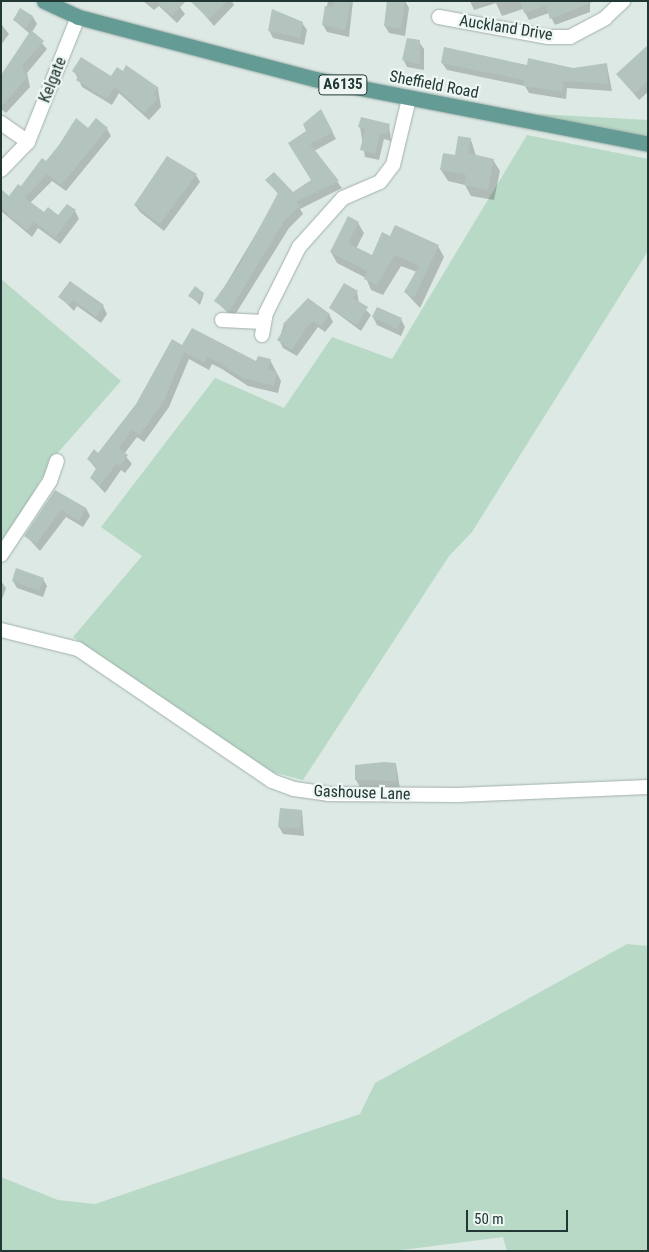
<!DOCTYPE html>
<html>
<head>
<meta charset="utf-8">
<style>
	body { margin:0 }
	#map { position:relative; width:649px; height:1252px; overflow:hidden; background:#dde9e5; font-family:"Roboto Condensed",sans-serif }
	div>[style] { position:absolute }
	.green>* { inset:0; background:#b7d9c5 }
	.shadow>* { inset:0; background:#0003 }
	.building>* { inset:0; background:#b3c3be }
	.roads { filter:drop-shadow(0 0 1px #a1b0ac) drop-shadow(0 0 1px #a1b0ac) }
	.minor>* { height:14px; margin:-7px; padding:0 7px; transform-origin:7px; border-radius:7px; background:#fff }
	.primary>* { height:15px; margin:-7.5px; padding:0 7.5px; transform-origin:7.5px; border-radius:7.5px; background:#649c95 }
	span { translate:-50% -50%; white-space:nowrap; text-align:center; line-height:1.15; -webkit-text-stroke:4.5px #edf6f3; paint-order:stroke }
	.shield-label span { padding:1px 4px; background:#edf6f3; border:1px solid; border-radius:4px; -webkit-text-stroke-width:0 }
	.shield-label { font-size:15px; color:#203734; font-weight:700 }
	.street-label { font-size:16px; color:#203734 }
	.frame { position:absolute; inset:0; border:2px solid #203734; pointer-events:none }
	.scale { position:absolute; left:466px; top:1210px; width:102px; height:22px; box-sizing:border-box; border:2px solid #203734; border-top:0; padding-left:6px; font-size:15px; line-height:18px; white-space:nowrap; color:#203734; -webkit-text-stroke:4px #edf6f3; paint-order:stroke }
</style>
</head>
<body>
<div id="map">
	<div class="green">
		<i style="clip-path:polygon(539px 114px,648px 120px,648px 136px,537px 118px)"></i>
		<i style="clip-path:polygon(527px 135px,648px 159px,648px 251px,472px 532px,449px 556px,303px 780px,272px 772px,73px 637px,142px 556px,101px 527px,215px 378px,284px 408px,332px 337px,392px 359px)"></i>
		<i style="clip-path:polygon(1px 279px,121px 381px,55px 456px,1px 547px)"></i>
		<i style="clip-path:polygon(627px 944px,648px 946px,648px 1251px,507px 1251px,503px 1237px,394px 1251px,1px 1251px,1px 1177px,58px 1200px,95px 1204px,360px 1114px,375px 1083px)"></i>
	</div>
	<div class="shadow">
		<i style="clip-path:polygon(143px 1px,175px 1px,185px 14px,177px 23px,159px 6px,154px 10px)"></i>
		<i style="clip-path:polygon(201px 1px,232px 1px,234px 5px,214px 26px,196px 5px)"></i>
		<i style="clip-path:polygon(328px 1px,353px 1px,349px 37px,327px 32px,323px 25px)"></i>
		<i style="clip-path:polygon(405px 1px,409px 8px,405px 36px,389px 33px,385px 26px)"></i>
		<i style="clip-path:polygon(590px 1px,590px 12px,555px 25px,549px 13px,529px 20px,523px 9px,502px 16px,496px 3px,474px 10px,470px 1px)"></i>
		<i style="clip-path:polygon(33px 17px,37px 24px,32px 32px,47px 49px,27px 73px,30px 87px,6px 113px,1px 109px,1px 79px,30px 34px,14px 20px)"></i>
		<i style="clip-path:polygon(302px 23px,307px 30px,304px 45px,273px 38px,269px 30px)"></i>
		<i style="clip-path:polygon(1px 24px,9px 34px,1px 45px)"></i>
		<i style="clip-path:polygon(419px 42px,424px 49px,424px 70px,407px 67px,403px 59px)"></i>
		<i style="clip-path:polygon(648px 47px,648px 92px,639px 100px,618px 74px)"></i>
		<i style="clip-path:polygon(442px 63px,573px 69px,607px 65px,612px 91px,567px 88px,566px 99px,529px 93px,525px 86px,447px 70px)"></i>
		<i style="clip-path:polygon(74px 71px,158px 89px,161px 107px,149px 120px,119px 93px,112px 105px,82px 87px)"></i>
		<i style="clip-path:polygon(321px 111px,336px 139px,314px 151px,342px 188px,300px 209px,303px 214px,289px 228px,233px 318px,216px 301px,279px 195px,267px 180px,292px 194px,312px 181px,308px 131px)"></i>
		<i style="clip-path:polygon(389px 125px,391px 141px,384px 139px,379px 160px,365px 157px,360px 127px)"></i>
		<i style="clip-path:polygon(107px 129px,111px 136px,66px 191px,52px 181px,30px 203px,45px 214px,59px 217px,75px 211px,79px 219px,60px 244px,38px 228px,32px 237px,1px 211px,1px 191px,10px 197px,88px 130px)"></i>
		<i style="clip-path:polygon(471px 140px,476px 156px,493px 160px,500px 171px,494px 200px,471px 196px,465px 185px,448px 181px,441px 170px)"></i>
		<i style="clip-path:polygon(196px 175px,200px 182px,164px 231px,140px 212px,135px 205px)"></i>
		<i style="clip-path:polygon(358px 223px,364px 233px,356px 249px,372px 257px,438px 246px,444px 257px,420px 308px,405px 292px,417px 272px,401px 266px,383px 295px,371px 290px,366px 278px,337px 263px,331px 252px)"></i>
		<i style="clip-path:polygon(357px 292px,359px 303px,371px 315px,361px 331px,330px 308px)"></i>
		<i style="clip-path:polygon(204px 293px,200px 305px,190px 296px)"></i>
		<i style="clip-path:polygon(60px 297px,103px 306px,107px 314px,101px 323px,77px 306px,74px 311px)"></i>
		<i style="clip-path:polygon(329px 314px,333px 322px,325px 332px,318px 327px,297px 356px,283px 348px,279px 340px,284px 324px)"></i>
		<i style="clip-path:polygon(373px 317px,401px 319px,405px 327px,401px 336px,377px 325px)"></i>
		<i style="clip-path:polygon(183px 347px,257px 363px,270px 360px,281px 381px,278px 393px,248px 386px,222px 369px,212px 364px,209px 370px,189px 359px,169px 407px,144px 442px,137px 437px,124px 454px,132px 464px,125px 473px,121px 470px,105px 493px,91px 478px,97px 470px,88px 459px,99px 454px)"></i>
		<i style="clip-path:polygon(55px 491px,86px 508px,90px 516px,83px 527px,66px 517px,40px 551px,26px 536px)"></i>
		<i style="clip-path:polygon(43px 579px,47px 586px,43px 597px,17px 588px,13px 581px)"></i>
		<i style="clip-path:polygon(1px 581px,6px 588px,1px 602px)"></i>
		<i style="clip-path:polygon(396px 764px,400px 788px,360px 787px,356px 780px,356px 766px)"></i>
		<i style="clip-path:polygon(302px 811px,304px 836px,283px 834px,279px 827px)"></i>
	</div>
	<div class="building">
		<i style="clip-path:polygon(156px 1px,186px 1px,172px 16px)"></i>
		<i style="clip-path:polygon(190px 1px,227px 1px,209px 19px)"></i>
		<i style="clip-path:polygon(333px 1px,351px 1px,345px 30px,322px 25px,325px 6px,332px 7px)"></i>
		<i style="clip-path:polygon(387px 1px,405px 1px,401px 29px,384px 26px)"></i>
		<i style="clip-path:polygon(520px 1px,591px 1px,591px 3px,550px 19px,546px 6px,524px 13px)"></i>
		<i style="clip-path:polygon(20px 8px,33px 16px,26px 28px,13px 20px)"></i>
		<i style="clip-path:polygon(272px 9px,303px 22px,300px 38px,268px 31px)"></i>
		<i style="clip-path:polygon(31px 30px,44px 41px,22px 66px,27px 78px,1px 107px,1px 75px)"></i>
		<i style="clip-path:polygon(407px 38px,420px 40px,420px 64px,402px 60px)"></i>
		<i style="clip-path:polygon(648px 45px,648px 81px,634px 94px,616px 74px)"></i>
		<i style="clip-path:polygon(444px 47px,527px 65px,528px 58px,573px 68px,607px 63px,608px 84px,564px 81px,562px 92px,523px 86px,524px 80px,441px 63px)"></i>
		<i style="clip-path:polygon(81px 57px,111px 76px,117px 67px,123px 71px,126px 65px,159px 88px,153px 94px,158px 98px,144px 113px,115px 87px,107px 99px,76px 80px,79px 76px,72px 71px)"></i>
		<i style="clip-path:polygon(321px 109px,333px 132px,310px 144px,339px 181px,296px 202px,300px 206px,285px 220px,229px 312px,214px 301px,239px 266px,278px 193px,265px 180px,274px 172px,293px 192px,311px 180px,288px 143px,306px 131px,303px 124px)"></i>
		<i style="clip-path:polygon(361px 117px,390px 124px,387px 134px,380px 133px,375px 154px,360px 150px,365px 129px,358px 127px)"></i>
		<i style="clip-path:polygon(76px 118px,88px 128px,96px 118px,108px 128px,61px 185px,47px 174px,25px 198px,44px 212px,48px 207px,58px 215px,67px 204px,76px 210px,55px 238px,34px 222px,27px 231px,1px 208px,1px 189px,9px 196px,18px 184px,21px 186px,42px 158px,46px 161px,59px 145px)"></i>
		<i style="clip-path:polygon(458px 136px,471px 138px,468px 153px,494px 159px,488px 190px,464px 185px,466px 175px,440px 170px,443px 153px,455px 155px)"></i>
		<i style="clip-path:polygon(167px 156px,197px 174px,160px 224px,134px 205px)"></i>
		<i style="clip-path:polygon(348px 216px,359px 222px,348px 243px,372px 255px,382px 232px,390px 236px,395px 225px,439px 245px,414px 298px,404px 292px,419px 266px,395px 255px,377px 285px,364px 279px,367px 271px,330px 252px)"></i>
		<i style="clip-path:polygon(70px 281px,104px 305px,96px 317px,73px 300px,69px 305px,58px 297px)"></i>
		<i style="clip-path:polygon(344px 283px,358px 291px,353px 298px,368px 307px,357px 325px,329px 308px)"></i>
		<i style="clip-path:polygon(195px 286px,204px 293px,198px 302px,188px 296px)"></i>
		<i style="clip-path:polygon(308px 298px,330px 314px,321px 326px,313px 321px,307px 327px,292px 350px,277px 340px,286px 326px,283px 324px)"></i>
		<i style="clip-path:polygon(377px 307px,402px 318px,397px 329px,372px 317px)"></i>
		<i style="clip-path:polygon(192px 328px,256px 361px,258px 356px,271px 359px,268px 370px,277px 372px,274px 386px,243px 378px,216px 361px,208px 357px,204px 363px,184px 352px,165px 399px,140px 435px,132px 430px,119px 448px,128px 455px,120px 466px,117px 463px,100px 486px,90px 478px,97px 467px,87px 459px,94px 449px,98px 453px,136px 404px,172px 339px,182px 345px)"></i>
		<i style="clip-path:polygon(55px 490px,86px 508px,79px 521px,61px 510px,36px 544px,24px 536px)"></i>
		<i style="clip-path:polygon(16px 568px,44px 578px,39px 591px,12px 581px)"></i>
		<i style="clip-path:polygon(384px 762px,396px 763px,396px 781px,355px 780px,355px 765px)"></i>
		<i style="clip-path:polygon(280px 808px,302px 810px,300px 829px,278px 827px)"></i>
	</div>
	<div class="roads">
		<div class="minor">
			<i style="left:439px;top:17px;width:111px;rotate:10.4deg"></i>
			<i style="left:548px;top:37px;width:22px"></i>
			<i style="left:570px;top:37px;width:40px;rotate:-28deg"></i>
			<i style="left:605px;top:18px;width:25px;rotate:-43deg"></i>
			<i style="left:1px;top:123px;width:33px;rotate:35deg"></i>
			<i style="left:1px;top:170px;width:39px;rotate:-46deg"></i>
			<i style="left:28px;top:142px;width:135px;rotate:-68.2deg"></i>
			<i style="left:222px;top:320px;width:41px;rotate:2.8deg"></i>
			<i style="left:262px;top:335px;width:22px;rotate:-80deg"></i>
			<i style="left:266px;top:313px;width:74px;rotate:-63.4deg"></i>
			<i style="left:299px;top:247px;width:66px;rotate:-48.1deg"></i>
			<i style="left:343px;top:198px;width:40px;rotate:-23.4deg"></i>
			<i style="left:380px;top:182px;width:21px;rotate:-53deg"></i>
			<i style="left:393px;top:165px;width:68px;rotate:-76.4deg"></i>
			<i style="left:1px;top:555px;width:89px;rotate:-56.5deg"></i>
			<i style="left:50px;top:481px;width:21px;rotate:-71deg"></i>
			<i style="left:1px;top:630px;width:79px;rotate:13.9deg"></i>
			<i style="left:78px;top:649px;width:235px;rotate:34.2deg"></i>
			<i style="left:272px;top:781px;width:23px;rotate:20deg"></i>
			<i style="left:294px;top:789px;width:34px;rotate:8deg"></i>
			<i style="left:328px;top:794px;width:130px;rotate:0.4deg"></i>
			<i style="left:458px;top:795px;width:190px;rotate:-2.4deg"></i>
		</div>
		<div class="primary">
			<i style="left:44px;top:1px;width:38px;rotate:25deg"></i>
			<i style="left:78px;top:17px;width:245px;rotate:14.7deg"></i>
			<i style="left:315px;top:79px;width:339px;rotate:11deg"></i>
		</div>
	</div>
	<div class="shield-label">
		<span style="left:343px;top:85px">A6135</span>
	</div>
	<div class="street-label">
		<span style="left:506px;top:28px;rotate:9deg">Auckland Drive</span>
		<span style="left:53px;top:80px;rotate:-68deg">Kelgate</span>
		<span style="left:434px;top:85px;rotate:11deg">Sheffield Road</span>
		<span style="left:362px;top:793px;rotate:2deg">Gashouse Lane</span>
	</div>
	<div class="frame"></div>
	<div class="scale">50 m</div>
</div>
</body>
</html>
